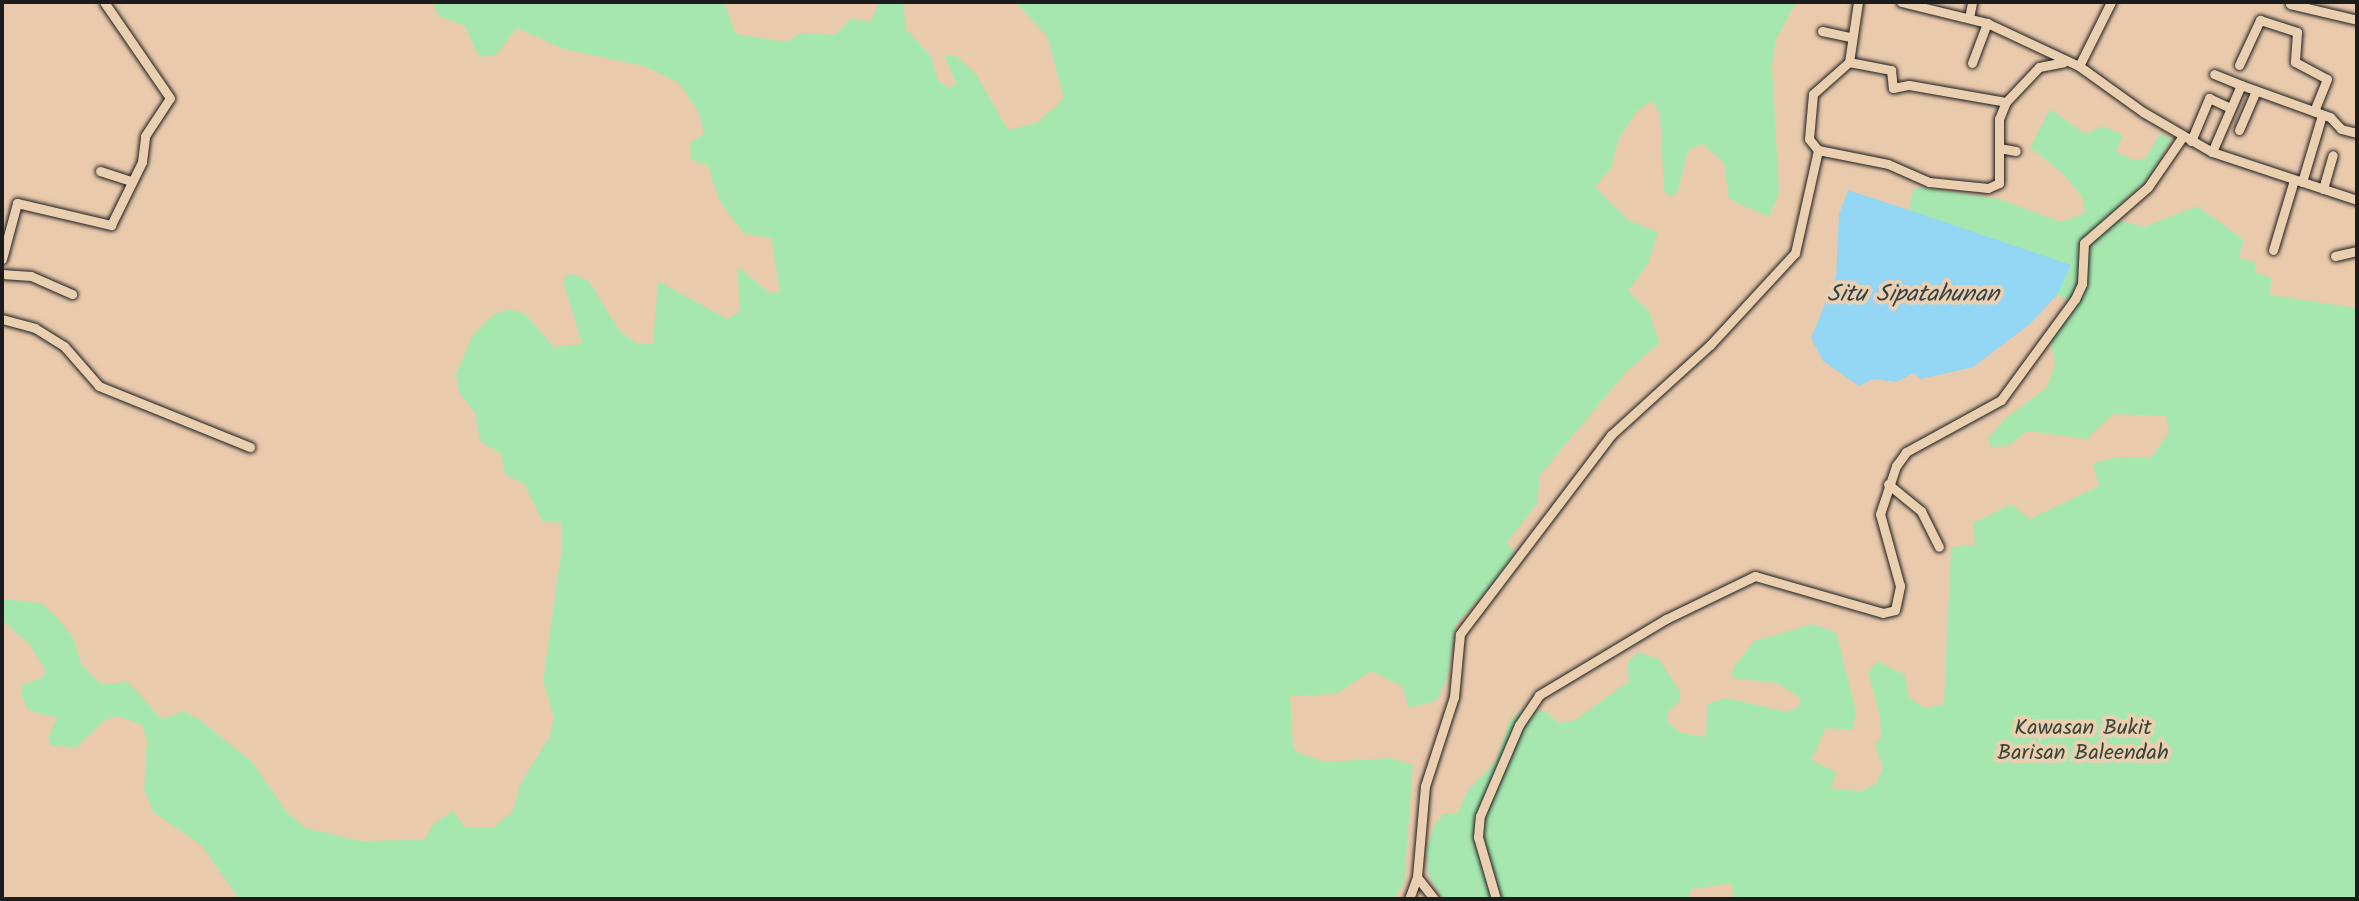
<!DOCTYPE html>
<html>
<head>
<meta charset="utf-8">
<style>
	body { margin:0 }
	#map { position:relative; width:2359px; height:901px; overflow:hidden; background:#eacaad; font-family:Kalam,sans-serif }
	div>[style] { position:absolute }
	.green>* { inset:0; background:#a6e7b0 }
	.water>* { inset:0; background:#93d7f5 }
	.roads { filter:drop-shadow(0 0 2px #1c1c1c) drop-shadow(0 0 2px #1c1c1c) }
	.minor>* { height:9px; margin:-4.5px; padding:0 4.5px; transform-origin:4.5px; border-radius:4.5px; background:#eacfb1 }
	span { translate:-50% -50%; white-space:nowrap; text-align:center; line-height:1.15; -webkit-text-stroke:8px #eacfb1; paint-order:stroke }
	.park-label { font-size:22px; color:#38453a }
	.water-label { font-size:24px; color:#344147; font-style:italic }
	.frame { position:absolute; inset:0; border:4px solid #1c1c1c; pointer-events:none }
</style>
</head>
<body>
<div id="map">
	<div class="green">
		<i style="clip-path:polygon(432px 2px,724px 2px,736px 34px,786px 42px,801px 33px,834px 35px,852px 18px,870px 22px,879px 2px,903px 2px,906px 29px,931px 56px,938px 80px,949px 88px,956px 83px,944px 55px,955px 55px,976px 74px,1008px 130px,1036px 123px,1064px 99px,1047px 36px,1015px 2px,1796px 2px,1776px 39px,1772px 65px,1779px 193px,1769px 217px,1729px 199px,1724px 163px,1703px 144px,1688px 150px,1678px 191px,1671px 197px,1664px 191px,1660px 115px,1652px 101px,1637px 111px,1618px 140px,1612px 167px,1595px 187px,1628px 220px,1658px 232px,1648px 264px,1628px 291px,1649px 311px,1659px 343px,1625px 373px,1540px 475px,1537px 504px,1507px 542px,1515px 554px,1505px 571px,1456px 624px,1447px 679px,1436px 701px,1409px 708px,1402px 686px,1371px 671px,1336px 694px,1290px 696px,1293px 747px,1299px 753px,1324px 762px,1389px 758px,1413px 765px,1404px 884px,1393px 899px,239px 899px,201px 845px,153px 812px,144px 789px,147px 741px,142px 725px,118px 716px,106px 719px,77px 747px,51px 746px,48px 738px,57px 718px,28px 710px,21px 694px,22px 685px,44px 677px,45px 669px,29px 644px,2px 620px,2px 599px,41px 603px,56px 616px,74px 639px,80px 662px,100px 684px,128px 682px,162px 719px,184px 711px,200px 720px,252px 762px,285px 810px,305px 828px,361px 841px,417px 840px,425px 839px,433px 824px,452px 811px,466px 828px,493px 828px,513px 811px,520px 784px,550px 736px,554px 717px,543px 681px,562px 546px,561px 523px,542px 521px,525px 485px,505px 474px,501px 454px,480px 441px,475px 413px,458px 391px,456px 374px,472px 336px,493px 315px,509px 309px,525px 314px,554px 347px,582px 344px,564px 284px,565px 276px,573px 274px,589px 281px,619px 330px,637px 344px,653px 343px,658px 281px,727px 319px,740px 311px,737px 266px,770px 293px,780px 292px,771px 238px,743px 233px,719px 200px,708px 166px,691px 160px,690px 143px,704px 134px,699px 113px,679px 83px,644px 66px,563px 49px,517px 28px,496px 55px,479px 57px,465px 26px,439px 16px)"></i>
		<i style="clip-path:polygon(2050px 109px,2085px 134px,2103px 126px,2123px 135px,2116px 152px,2135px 160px,2146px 158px,2160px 133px,2171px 140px,2151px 176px,2108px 217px,2144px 227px,2197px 206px,2244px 240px,2239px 258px,2255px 262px,2255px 272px,2271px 278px,2270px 295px,2357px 308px,2357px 899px,1733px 899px,1732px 883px,1691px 889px,1689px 899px,1443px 899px,1429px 877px,1426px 849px,1435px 823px,1444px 813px,1457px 814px,1468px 790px,1496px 761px,1509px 722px,1522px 709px,1545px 711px,1559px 723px,1575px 720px,1629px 681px,1627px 663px,1638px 652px,1659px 659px,1680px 692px,1680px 701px,1667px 713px,1668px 722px,1681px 733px,1706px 737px,1707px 704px,1727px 698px,1786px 712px,1800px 706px,1799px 697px,1777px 683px,1732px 678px,1733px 668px,1754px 641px,1812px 624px,1836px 632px,1856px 711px,1853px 730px,1826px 728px,1811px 760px,1836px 772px,1832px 789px,1861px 791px,1876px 784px,1883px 768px,1875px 745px,1881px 737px,1880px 716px,1868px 673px,1877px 661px,1905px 675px,1909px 698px,1925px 708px,1944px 704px,1951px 547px,1975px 545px,1973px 523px,2011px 504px,2030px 519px,2099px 486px,2093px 463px,2117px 457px,2151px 458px,2169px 432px,2166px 416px,2113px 414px,2087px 439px,2027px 431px,2008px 446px,1991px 447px,1988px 438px,2006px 418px,2046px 388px,2055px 365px,2050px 337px,2076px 304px,2057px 295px,2070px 266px,1909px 210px,1913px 190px,1920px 187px,1999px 199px,2061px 222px,2085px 213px,2082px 197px,2063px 174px,2030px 147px)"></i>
	</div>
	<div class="water">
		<i style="clip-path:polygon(1848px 190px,1909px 210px,2071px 265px,2057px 295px,2030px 324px,1973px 367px,1921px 379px,1914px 373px,1896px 382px,1873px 379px,1859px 386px,1823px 361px,1811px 338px,1836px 277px,1839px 214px)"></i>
	</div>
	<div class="roads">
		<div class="minor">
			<i style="left:1858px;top:2px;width:61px;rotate:98.5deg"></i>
			<i style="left:1849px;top:62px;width:48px;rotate:138.4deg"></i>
			<i style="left:1813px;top:94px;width:45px;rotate:95.1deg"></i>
			<i style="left:1809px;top:139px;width:14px;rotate:51deg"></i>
			<i style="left:1818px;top:150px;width:71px;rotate:11.3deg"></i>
			<i style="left:1888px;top:164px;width:45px;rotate:23.7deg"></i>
			<i style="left:1929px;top:182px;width:59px;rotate:5.8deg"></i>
			<i style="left:1988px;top:188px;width:12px;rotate:-24deg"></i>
			<i style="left:1999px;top:183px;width:64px;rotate:-90deg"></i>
			<i style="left:1999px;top:119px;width:18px;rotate:-68deg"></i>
			<i style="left:2006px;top:102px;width:48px;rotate:-46.7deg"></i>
			<i style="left:2039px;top:67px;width:25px;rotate:-11deg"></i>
			<i style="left:1901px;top:2px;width:89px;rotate:13.7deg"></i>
			<i style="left:1987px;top:23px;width:102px;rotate:25.1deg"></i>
			<i style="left:2079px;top:66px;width:79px;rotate:35.7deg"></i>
			<i style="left:2143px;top:112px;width:80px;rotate:30.1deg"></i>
			<i style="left:2212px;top:152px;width:153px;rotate:18.3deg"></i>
			<i style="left:2290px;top:4px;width:69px;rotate:13.4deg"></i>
			<i style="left:1969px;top:18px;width:16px;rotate:-79deg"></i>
			<i style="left:1822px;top:31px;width:29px;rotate:12deg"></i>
			<i style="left:1849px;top:62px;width:43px;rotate:10.8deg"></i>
			<i style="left:1891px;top:70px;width:18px;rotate:84deg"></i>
			<i style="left:1893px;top:88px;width:16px;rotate:-11deg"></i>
			<i style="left:1909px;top:85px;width:98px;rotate:9.9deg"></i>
			<i style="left:1972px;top:63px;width:43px;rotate:-69.4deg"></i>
			<i style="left:2239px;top:65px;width:50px;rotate:-65deg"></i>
			<i style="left:2260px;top:20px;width:39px;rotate:18deg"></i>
			<i style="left:2297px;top:32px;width:30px;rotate:94deg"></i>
			<i style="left:2295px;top:62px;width:36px;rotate:28deg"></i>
			<i style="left:2327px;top:79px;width:35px;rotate:112deg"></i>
			<i style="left:2079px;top:66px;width:72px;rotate:-63.4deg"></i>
			<i style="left:2241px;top:85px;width:95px;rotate:19.8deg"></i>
			<i style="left:2330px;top:117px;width:16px;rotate:47deg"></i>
			<i style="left:2341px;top:129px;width:16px;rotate:14deg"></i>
			<i style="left:2239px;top:130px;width:40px;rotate:-66.6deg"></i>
			<i style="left:2191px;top:141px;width:47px;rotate:-67.3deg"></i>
			<i style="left:2209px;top:98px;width:23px;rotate:25deg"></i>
			<i style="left:1999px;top:148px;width:17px;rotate:10deg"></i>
			<i style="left:2212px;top:152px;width:73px;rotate:-66.6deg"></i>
			<i style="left:2241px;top:85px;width:29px;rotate:-158deg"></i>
			<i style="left:100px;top:171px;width:32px;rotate:18deg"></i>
			<i style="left:2302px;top:182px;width:70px;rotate:-73.4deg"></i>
			<i style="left:2323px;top:189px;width:35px;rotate:-74deg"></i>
			<i style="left:2273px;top:250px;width:73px;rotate:-73.3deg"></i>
			<i style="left:2335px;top:256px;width:23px;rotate:-13deg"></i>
			<i style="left:2px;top:259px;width:58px;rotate:-75deg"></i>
			<i style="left:17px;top:203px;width:97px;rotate:13.2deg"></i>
			<i style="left:111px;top:225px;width:70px;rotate:-63.8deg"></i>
			<i style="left:142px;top:162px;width:26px;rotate:-83deg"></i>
			<i style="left:145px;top:136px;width:45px;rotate:-56.7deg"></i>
			<i style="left:170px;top:98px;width:116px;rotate:-124.5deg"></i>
			<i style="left:2px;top:274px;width:29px;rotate:4deg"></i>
			<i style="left:31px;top:276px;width:45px;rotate:23.7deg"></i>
			<i style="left:2px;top:319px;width:34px;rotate:15deg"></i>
			<i style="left:35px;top:328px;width:34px;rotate:32deg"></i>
			<i style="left:64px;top:346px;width:53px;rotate:48.8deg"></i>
			<i style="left:99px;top:386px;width:163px;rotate:22deg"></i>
			<i style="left:1888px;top:484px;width:43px;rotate:39.3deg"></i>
			<i style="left:1921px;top:511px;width:40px;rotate:63.4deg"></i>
			<i style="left:1417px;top:877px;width:28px;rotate:52deg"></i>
			<i style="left:1409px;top:899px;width:23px;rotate:-70deg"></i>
			<i style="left:1417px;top:877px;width:91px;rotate:-85deg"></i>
			<i style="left:1425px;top:786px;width:94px;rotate:-72deg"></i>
			<i style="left:1454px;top:697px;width:63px;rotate:-84.6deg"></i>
			<i style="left:1460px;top:634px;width:250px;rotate:-52.8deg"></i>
			<i style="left:1611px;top:435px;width:134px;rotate:-42.3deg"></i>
			<i style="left:1710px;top:345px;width:125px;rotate:-47.3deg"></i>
			<i style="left:1795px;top:253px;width:106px;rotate:-77.4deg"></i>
			<i style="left:1496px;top:899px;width:65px;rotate:-106.2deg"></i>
			<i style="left:1478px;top:837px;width:21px;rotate:-85deg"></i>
			<i style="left:1480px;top:816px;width:99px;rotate:-66.8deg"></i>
			<i style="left:1519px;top:725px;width:36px;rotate:-56deg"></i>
			<i style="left:1539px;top:695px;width:148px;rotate:-30.9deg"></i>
			<i style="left:1666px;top:619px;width:99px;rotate:-25.8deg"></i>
			<i style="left:1755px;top:576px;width:133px;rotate:16.1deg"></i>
			<i style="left:1883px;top:613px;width:12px;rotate:-14deg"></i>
			<i style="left:1895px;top:610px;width:25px;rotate:-78deg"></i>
			<i style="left:1900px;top:586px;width:75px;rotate:-105.5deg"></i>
			<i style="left:1880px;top:514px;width:51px;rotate:-71.6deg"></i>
			<i style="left:1896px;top:466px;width:17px;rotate:-54deg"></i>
			<i style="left:1906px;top:452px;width:108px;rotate:-28.7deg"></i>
			<i style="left:2001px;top:400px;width:125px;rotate:-53.8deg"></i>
			<i style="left:2075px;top:299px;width:17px;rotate:-65deg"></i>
			<i style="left:2082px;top:284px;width:41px;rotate:-87.2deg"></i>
			<i style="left:2084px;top:243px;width:85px;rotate:-41.2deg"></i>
			<i style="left:2148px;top:187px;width:62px;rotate:-55.5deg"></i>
		</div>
	</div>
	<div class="park-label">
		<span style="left:2083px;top:741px">Kawasan Bukit<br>Barisan Baleendah</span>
	</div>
	<div class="water-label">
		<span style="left:1913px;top:295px">Situ Sipatahunan</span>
	</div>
	<div class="frame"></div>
</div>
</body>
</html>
